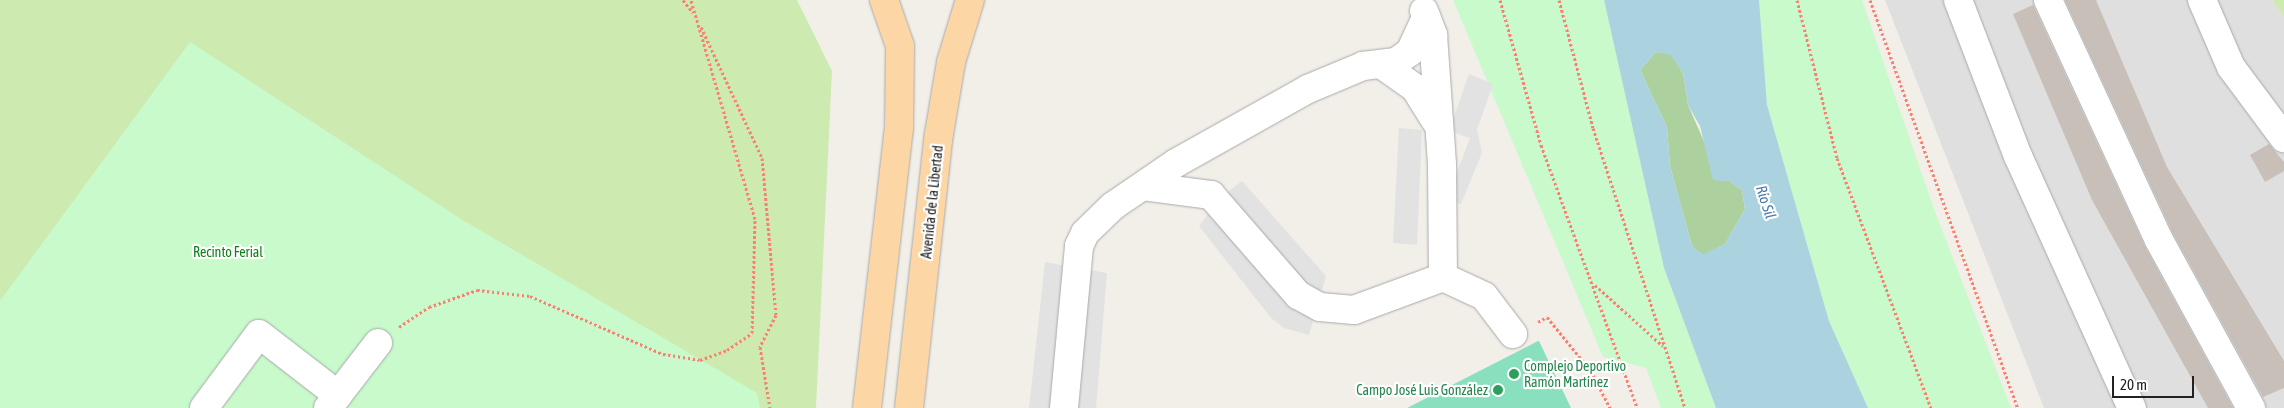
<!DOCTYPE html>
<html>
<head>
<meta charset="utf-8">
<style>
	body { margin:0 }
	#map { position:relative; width:2284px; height:408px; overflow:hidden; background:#f2efe9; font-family:"Asap Condensed",sans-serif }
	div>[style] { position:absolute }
	.residential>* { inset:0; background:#e0dfdf }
	.grass>* { inset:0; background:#cdebb0 }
	.forest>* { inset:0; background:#add19e }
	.park>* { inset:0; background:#c8facc }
	.pitch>* { inset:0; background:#88e0be }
	.parking>* { inset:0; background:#e2e2e2 }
	.water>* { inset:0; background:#aad3df }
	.building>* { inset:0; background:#c7bfb8 }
	.path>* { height:3px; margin-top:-1.5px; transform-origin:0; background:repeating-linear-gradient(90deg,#fa8072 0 2.5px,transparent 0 5px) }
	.roads { filter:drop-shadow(0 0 1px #a9a9a9) drop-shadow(0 0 1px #a9a9a9) }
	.minor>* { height:28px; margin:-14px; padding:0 14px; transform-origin:14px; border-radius:14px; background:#fff }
	.major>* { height:28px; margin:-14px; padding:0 14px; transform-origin:14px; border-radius:14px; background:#fcd6a4 }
	.dots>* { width:14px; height:14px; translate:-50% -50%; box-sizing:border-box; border:2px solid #fff; border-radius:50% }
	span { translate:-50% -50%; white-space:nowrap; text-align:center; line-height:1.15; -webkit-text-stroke:4.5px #fff; paint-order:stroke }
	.street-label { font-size:14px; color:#222 }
	.park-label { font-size:14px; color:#0c8416 }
	.leisure-label { font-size:14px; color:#27864d }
	.left { translate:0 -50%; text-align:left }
	.right { translate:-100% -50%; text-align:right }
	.water-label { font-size:15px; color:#4a7aab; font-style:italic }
	.scale { position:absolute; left:2112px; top:376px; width:82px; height:22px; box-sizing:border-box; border:2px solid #222; border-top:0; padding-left:6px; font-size:15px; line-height:18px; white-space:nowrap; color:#222; -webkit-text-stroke:4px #fff; paint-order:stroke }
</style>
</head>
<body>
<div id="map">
	<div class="residential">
		<i style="clip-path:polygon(1885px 0,2284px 0,2284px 408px,2044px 408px)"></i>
	</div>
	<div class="grass">
		<i style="clip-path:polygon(0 0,797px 0,832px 71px,816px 408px,0 408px)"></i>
		<i style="clip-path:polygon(2272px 0,2284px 0,2284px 17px)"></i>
	</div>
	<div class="forest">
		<i style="clip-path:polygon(1656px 52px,1671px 54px,1683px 73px,1688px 105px,1706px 146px,1731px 182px,1742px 190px,1745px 209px,1725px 244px,1703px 255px,1692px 246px,1670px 166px,1667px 127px,1640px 70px)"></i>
	</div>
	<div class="park">
		<i style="clip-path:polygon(1453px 0,1604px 0,1664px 268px,1716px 408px,1661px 408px,1646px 368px,1603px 357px)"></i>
		<i style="clip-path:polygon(1759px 0,1862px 0,1934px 209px,2011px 408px,1868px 408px,1829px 321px,1767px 105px)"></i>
		<i style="clip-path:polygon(190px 42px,461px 219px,757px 393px,760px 408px,0 408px,0 301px)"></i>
	</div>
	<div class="pitch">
		<i style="clip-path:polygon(1539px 341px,1571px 408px,1407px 408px,1538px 341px)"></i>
	</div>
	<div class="parking">
		<i style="clip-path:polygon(1469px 74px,1493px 84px,1477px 130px,1482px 153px,1461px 204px,1447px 199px,1470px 138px,1449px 131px)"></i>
		<i style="clip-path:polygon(1399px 128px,1422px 130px,1417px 245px,1393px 243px)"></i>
		<i style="clip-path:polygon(1242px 181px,1326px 276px,1309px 335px,1284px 328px,1271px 318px,1199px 226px,1220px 198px)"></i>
		<i style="clip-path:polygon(1045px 262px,1107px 273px,1096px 408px,1029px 408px)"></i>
	</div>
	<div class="water">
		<i style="clip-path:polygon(evenodd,1604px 0,1759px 0,1767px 105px,1829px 321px,1868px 408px,1716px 408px,1664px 268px,1604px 0,1656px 52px,1671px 55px,1683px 73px,1688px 105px,1700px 126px,1713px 180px,1731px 182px,1742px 190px,1745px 209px,1725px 244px,1703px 254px,1692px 246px,1670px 166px,1667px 127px,1640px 70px,1656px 52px)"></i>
	</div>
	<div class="building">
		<i style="clip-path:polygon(2065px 0,2096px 0,2167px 167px,2284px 361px,2284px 388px,2263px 397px,2173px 233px)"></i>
		<i style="clip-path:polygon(2033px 5px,2145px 247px,2233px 408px,2208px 408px,2092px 200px,2013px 14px)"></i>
		<i style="clip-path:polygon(2269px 144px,2284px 162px,2284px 171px,2265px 182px,2250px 155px)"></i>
	</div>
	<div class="path">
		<i style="left:683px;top:0;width:16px;rotate:52deg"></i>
		<i style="left:1500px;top:0;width:151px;rotate:74.2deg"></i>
		<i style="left:1541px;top:145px;width:280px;rotate:69.9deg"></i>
		<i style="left:1559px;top:0;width:132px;rotate:75.1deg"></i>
		<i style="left:1593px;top:128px;width:295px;rotate:71.8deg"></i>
		<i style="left:1797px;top:0;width:163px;rotate:75.8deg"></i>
		<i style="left:1837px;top:158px;width:267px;rotate:69.4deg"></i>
		<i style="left:1870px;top:0;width:434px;rotate:70.1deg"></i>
		<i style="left:701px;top:27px;width:145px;rotate:65deg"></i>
		<i style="left:762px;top:158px;width:158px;rotate:84.9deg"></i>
		<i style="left:776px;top:315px;width:36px;rotate:117deg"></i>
		<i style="left:760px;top:347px;width:62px;rotate:80.7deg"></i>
		<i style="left:1595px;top:285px;width:91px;rotate:41.9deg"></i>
		<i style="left:1538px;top:322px;width:10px;rotate:-29deg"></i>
		<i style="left:1547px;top:317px;width:70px;rotate:50.8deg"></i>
		<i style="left:1591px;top:371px;width:42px;rotate:62.8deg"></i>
		<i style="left:399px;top:327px;width:36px;rotate:-34deg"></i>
		<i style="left:429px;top:307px;width:51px;rotate:-19.5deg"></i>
		<i style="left:477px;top:290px;width:53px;rotate:6.5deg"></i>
		<i style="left:530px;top:296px;width:145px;rotate:23.6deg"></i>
		<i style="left:663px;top:354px;width:37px;rotate:9deg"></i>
		<i style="left:700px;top:360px;width:29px;rotate:-20deg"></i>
		<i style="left:727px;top:350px;width:30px;rotate:-34deg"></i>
		<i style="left:752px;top:333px;width:114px;rotate:-88.5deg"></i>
		<i style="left:755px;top:219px;width:228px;rotate:-106.3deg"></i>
	</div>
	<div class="roads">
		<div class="minor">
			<i style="left:1958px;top:0;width:167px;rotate:69deg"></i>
			<i style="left:2018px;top:156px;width:277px;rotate:65.7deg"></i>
			<i style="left:2048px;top:0;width:264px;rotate:65.2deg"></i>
			<i style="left:2159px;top:240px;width:192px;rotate:61.3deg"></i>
			<i style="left:2202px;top:0;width:73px;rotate:66.6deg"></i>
			<i style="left:2231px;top:67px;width:89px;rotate:53.3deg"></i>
			<i style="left:1424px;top:11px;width:26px;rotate:69deg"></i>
			<i style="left:1433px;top:35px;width:130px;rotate:86deg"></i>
			<i style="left:1442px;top:165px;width:112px;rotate:89.5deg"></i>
			<i style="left:1381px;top:64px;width:42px;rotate:35.2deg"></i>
			<i style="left:1415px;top:88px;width:39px;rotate:58deg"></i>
			<i style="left:1143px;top:186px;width:69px;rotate:7.5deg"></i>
			<i style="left:1211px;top:195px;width:133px;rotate:49deg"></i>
			<i style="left:1298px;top:295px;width:25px;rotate:29deg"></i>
			<i style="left:1320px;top:307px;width:34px;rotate:5deg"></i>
			<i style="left:1354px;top:310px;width:95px;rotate:-20.3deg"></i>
			<i style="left:1443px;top:277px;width:45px;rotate:24.9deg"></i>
			<i style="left:1484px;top:296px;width:48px;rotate:52.7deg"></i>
			<i style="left:204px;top:408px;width:92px;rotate:-53.4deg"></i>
			<i style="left:259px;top:334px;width:100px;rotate:37.7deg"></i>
			<i style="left:328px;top:408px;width:82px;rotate:-52.4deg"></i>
			<i style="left:1064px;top:408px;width:163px;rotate:-84.7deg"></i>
			<i style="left:1079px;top:246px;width:14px;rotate:-65deg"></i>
			<i style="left:1085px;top:233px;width:39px;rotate:-44deg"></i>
			<i style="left:1113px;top:206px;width:76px;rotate:-34.3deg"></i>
			<i style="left:1176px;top:163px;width:151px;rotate:-29.3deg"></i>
			<i style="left:1308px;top:89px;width:60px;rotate:-22.7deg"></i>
			<i style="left:1363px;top:66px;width:33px;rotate:-7deg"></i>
			<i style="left:1396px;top:62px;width:17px;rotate:-36deg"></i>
			<i style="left:1410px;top:52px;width:38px;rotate:-65deg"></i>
		</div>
		<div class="major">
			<i style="left:867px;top:408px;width:281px;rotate:-83.5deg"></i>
			<i style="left:899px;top:129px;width:83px;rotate:-89.3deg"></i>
			<i style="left:900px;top:46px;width:49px;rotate:-109.2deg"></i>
			<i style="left:909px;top:408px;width:276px;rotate:-83.8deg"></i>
			<i style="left:939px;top:134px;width:73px;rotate:-80.5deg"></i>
			<i style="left:951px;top:62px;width:65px;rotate:-73deg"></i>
		</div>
	</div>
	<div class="dots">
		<i style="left:1514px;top:374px;background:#2e9e5b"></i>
		<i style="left:1498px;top:390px;background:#2e9e5b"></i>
	</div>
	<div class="street-label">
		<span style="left:932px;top:202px;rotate:-84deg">Avenida de la Libertad</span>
	</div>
	<div class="park-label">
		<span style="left:228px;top:252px">Recinto Ferial</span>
	</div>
	<div class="leisure-label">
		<span class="left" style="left:1524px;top:374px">Complejo Deportivo<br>Ramón Martínez</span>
		<span class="right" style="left:1488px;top:390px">Campo José Luis González</span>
	</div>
	<div class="water-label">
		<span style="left:1766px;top:202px;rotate:72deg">Río Sil</span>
	</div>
	<div class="scale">20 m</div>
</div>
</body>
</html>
